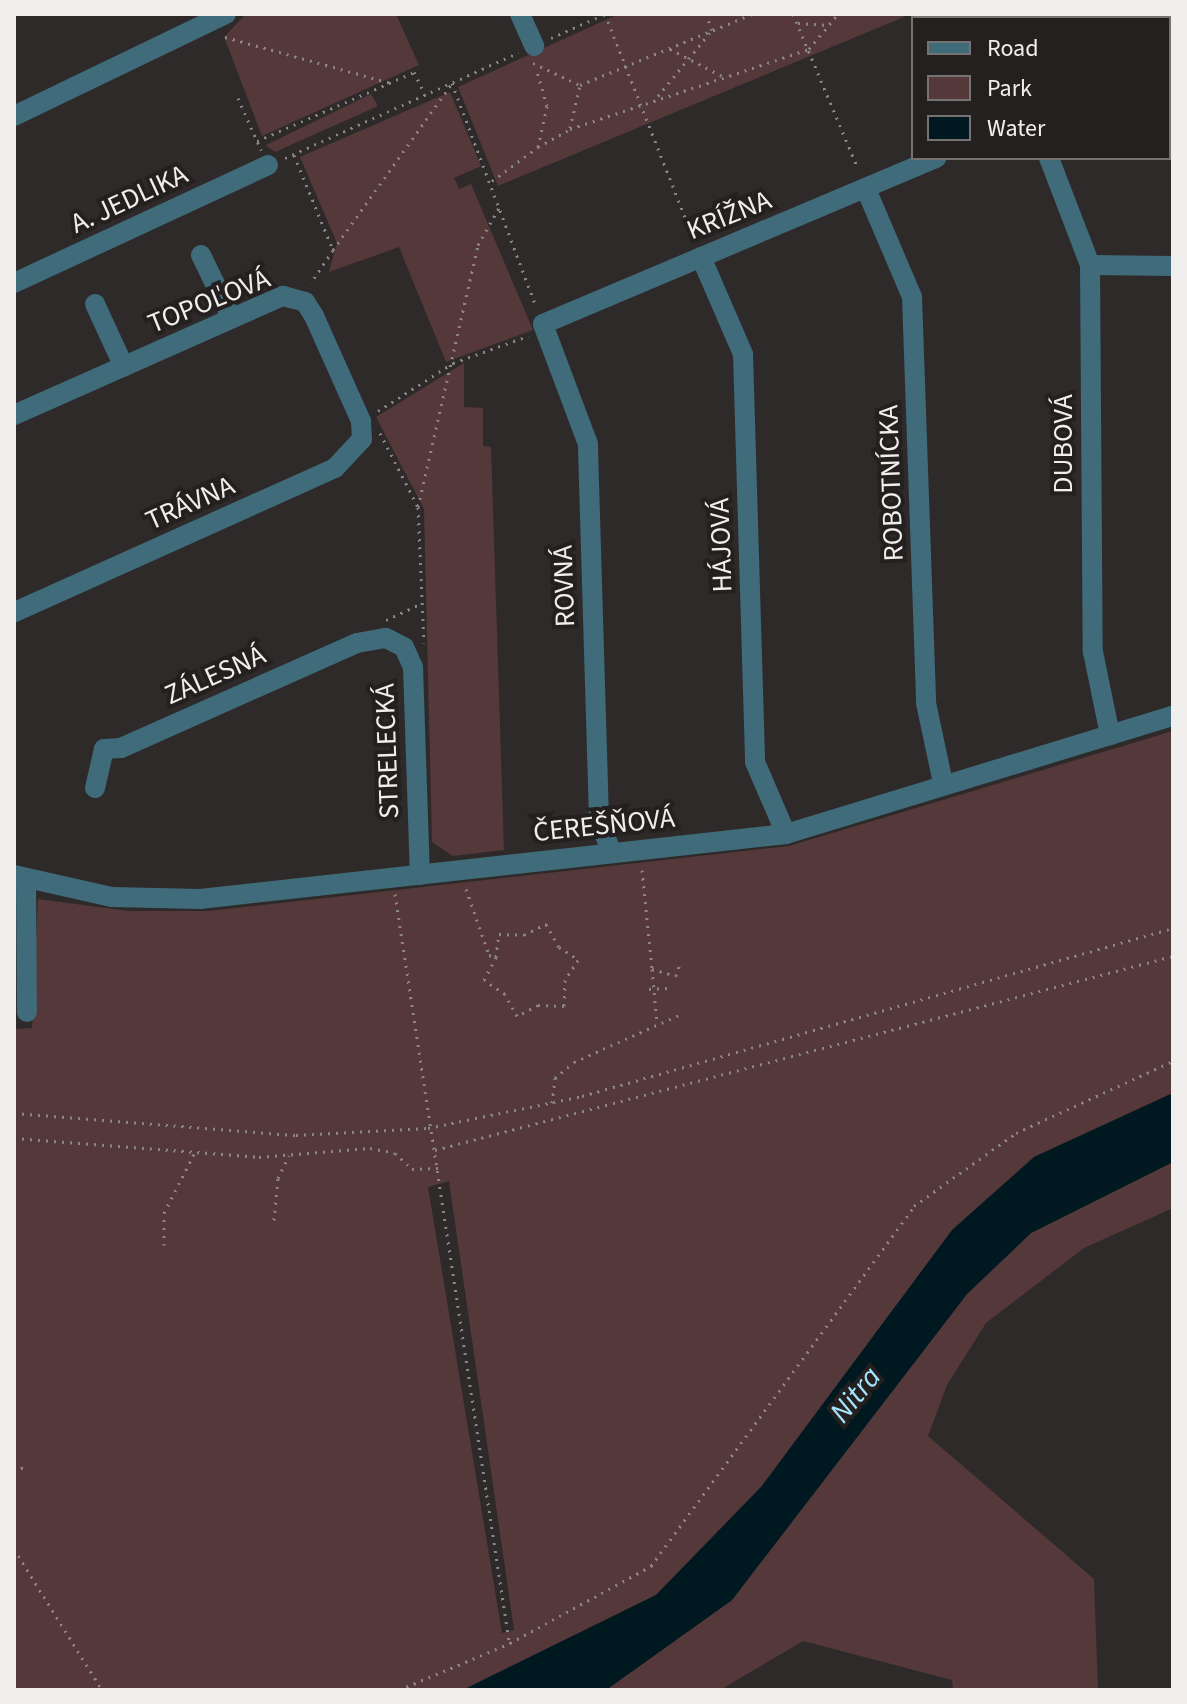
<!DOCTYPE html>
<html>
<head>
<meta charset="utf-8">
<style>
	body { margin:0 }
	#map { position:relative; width:1187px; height:1704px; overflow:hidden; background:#2f2a2a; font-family:"Source Sans 3",sans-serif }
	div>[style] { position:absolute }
	.green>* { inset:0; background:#54383a }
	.water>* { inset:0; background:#001921 }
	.path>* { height:3px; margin-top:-1.5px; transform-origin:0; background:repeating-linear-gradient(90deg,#8b8787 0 2px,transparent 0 8px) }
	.minor>* { height:20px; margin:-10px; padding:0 10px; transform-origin:10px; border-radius:10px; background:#3f6b7b }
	span { translate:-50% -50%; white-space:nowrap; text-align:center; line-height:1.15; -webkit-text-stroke:8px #252020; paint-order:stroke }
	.street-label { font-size:28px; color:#f1eeee }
	.water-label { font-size:30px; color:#a4e5fd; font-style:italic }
	.frame { position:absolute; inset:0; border:16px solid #f1eeee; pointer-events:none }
	.legend { position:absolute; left:911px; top:16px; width:260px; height:144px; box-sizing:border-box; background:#252020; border:2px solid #777272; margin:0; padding:10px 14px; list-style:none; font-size:24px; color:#f1eeee }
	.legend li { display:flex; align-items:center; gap:16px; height:40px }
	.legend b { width:40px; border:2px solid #777272 }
</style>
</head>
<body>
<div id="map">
	<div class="green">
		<i style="clip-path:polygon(246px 14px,396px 14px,419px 65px,262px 136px,224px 37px)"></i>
		<i style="clip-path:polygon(619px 14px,911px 14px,498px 186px,458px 87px)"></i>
		<i style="clip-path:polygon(450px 92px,481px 166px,454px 178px,459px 189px,471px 184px,533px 330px,446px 362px,399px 247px,329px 272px,337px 243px,300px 157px)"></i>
		<i style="clip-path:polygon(371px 94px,378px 106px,275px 152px,266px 145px)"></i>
		<i style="clip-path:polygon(464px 363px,464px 407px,483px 408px,483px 446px,491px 447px,504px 850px,453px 856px,432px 842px,424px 509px,376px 417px)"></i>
		<i style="clip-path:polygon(evenodd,1173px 731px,1173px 1093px,1034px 1157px,761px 1487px,656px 1595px,463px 1690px,14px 1690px,14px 1029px,32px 1028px,38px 899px,128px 911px,209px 911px,789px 846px,1173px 731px,449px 1181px,514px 1630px,502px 1633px,428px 1187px,449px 1181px)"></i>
		<i style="clip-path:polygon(1173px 1162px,1173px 1208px,1084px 1248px,986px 1323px,947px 1385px,928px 1436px,1094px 1579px,1098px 1690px,953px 1690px,952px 1680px,803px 1641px,720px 1690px,606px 1690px,732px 1600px,967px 1294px,1031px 1233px)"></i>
	</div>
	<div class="water">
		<i style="clip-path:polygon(1173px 1093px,1173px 1162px,1031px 1233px,967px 1294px,732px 1600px,606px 1690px,463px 1690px,656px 1595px,761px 1487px,952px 1230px,1034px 1157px)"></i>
	</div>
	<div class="path">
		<i style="left:793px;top:14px;width:168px;rotate:67.2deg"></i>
		<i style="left:978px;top:14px;width:4px;rotate:76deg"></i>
		<i style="left:798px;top:23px;width:30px;rotate:4deg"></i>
		<i style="left:225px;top:37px;width:172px;rotate:15.5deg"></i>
		<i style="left:551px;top:38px;width:59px;rotate:-24deg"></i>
		<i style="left:605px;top:14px;width:245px;rotate:68.5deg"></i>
		<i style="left:670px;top:49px;width:59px;rotate:27.4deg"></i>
		<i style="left:533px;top:63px;width:52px;rotate:25.1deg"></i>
		<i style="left:580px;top:85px;width:186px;rotate:-22.4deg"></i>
		<i style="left:452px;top:83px;width:238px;rotate:69.4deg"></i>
		<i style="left:658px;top:96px;width:85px;rotate:-50.7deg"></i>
		<i style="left:712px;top:30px;width:17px;rotate:-111deg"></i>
		<i style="left:238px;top:98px;width:57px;rotate:66.1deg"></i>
		<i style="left:570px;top:128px;width:44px;rotate:-76.9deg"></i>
		<i style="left:257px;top:141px;width:171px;rotate:-23.7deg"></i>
		<i style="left:414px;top:72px;width:25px;rotate:64deg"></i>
		<i style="left:538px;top:147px;width:37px;rotate:-29deg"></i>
		<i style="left:570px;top:129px;width:252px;rotate:-18.5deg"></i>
		<i style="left:809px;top:49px;width:45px;rotate:-50.4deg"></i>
		<i style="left:294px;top:155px;width:103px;rotate:67.7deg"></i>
		<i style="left:333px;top:250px;width:40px;rotate:124deg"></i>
		<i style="left:285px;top:158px;width:256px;rotate:-24.3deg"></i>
		<i style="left:492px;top:181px;width:57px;rotate:-36.5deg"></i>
		<i style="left:538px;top:147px;width:42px;rotate:-77.6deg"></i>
		<i style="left:547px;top:106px;width:36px;rotate:-106deg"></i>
		<i style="left:333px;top:250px;width:205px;rotate:-54.5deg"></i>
		<i style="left:378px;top:411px;width:89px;rotate:-32.6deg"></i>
		<i style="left:453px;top:363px;width:80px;rotate:-19.8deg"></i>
		<i style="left:380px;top:433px;width:83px;rotate:62.8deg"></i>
		<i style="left:418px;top:507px;width:136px;rotate:87.5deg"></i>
		<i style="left:418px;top:507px;width:269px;rotate:-77.1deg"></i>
		<i style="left:478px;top:245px;width:45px;rotate:-60.6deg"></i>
		<i style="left:386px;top:620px;width:40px;rotate:-25deg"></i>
		<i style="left:642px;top:870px;width:100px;rotate:84.2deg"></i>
		<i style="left:652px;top:969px;width:25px;rotate:16deg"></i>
		<i style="left:676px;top:976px;width:13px;rotate:-72deg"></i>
		<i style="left:466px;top:889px;width:70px;rotate:70.8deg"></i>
		<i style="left:489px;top:955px;width:7px;rotate:16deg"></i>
		<i style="left:496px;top:957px;width:23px;rotate:-83deg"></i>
		<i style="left:499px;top:934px;width:25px;rotate:2deg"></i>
		<i style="left:524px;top:935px;width:25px;rotate:-27deg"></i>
		<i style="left:546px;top:924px;width:26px;rotate:61deg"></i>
		<i style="left:559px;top:947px;width:23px;rotate:34deg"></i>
		<i style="left:578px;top:960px;width:24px;rotate:123deg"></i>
		<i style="left:565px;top:980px;width:26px;rotate:92deg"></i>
		<i style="left:564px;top:1006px;width:26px;rotate:-178deg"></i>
		<i style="left:538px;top:1005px;width:24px;rotate:152deg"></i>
		<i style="left:517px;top:1016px;width:25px;rotate:-119deg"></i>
		<i style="left:505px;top:994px;width:25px;rotate:-146deg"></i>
		<i style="left:484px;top:980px;width:26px;rotate:-62deg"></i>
		<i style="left:395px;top:894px;width:756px;rotate:81.32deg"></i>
		<i style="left:652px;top:969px;width:54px;rotate:84.7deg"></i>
		<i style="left:649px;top:989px;width:18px;rotate:-3deg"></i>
		<i style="left:552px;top:1103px;width:25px;rotate:-83deg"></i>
		<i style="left:555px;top:1078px;width:25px;rotate:-40deg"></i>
		<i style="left:574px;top:1062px;width:115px;rotate:-24.1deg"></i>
		<i style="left:14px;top:1113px;width:283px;rotate:4.5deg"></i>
		<i style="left:296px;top:1135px;width:132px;rotate:-3deg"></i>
		<i style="left:428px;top:1128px;width:157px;rotate:-11.7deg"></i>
		<i style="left:582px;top:1096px;width:614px;rotate:-15.87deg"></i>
		<i style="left:14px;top:1138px;width:246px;rotate:4.4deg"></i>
		<i style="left:259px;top:1157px;width:111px;rotate:-4.6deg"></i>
		<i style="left:370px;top:1148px;width:25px;rotate:11deg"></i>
		<i style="left:395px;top:1153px;width:23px;rotate:43deg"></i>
		<i style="left:412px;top:1169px;width:26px;rotate:-2deg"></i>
		<i style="left:435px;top:1150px;width:763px;rotate:-14.73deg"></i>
		<i style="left:274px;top:1220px;width:42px;rotate:-84.6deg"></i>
		<i style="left:278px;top:1178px;width:25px;rotate:-64deg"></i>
		<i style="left:164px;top:1245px;width:32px;rotate:-90deg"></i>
		<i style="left:164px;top:1213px;width:68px;rotate:-63.1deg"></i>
		<i style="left:14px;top:1472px;width:15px;rotate:-28deg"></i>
		<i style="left:14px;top:1549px;width:166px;rotate:58deg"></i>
		<i style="left:399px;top:1690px;width:121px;rotate:-22.9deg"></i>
		<i style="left:510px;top:1643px;width:161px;rotate:-28.6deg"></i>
		<i style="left:651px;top:1566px;width:446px;rotate:-53.8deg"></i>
		<i style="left:914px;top:1206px;width:125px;rotate:-35.6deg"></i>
		<i style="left:1016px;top:1133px;width:173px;rotate:-24.6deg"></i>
	</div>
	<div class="minor">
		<i style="left:520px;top:14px;width:35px;rotate:66deg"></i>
		<i style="left:1129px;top:14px;width:4px;rotate:76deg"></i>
		<i style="left:14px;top:116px;width:235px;rotate:-25.7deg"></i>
		<i style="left:1049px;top:158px;width:115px;rotate:69deg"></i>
		<i style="left:1090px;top:265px;width:387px;rotate:89.6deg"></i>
		<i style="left:1093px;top:652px;width:85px;rotate:78.4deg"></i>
		<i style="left:866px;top:189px;width:117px;rotate:66.9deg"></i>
		<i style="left:912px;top:297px;width:406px;rotate:88deg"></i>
		<i style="left:926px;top:703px;width:82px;rotate:78deg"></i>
		<i style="left:201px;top:255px;width:69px;rotate:64.2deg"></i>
		<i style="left:701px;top:257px;width:106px;rotate:66.6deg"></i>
		<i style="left:743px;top:354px;width:408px;rotate:88.3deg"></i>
		<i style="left:755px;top:762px;width:78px;rotate:66.7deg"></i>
		<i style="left:1090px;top:265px;width:83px;rotate:0.7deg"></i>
		<i style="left:14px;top:283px;width:280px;rotate:-24.9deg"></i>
		<i style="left:95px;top:304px;width:69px;rotate:65.3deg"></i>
		<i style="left:14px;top:415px;width:294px;rotate:-23.9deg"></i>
		<i style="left:283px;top:296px;width:23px;rotate:15deg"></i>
		<i style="left:305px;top:302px;width:17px;rotate:57deg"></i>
		<i style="left:314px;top:316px;width:115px;rotate:65.9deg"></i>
		<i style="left:361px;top:421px;width:18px;rotate:87deg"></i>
		<i style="left:362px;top:439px;width:40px;rotate:133deg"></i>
		<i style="left:335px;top:468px;width:352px;rotate:155.8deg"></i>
		<i style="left:95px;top:788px;width:40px;rotate:-77deg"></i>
		<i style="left:104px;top:749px;width:17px;rotate:-3deg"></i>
		<i style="left:121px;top:748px;width:258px;rotate:-24deg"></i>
		<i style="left:357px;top:643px;width:29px;rotate:-10deg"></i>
		<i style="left:386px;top:638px;width:20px;rotate:27deg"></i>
		<i style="left:404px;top:647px;width:22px;rotate:66deg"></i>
		<i style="left:413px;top:667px;width:208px;rotate:88.1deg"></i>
		<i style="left:611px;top:851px;width:34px;rotate:-111deg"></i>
		<i style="left:599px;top:819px;width:375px;rotate:-91.7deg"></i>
		<i style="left:588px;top:444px;width:128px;rotate:-110.6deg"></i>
		<i style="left:543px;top:324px;width:427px;rotate:-22.9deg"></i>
		<i style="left:14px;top:875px;width:100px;rotate:12.7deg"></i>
		<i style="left:112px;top:897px;width:88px;rotate:1.3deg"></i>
		<i style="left:200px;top:899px;width:590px;rotate:-6.33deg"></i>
		<i style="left:786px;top:834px;width:405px;rotate:-17deg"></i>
		<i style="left:26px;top:881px;width:131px;rotate:89.6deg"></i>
	</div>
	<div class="street-label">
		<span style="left:129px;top:199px;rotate:-25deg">A. JEDLIKA</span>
		<span style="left:729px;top:215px;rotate:-22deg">KRÍŽNA</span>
		<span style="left:209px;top:301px;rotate:-22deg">TOPOĽOVÁ</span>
		<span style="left:1063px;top:444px;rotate:-90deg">DUBOVÁ</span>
		<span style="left:891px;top:483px;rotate:-92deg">ROBOTNÍCKA</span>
		<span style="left:190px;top:503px;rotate:-24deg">TRÁVNA</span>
		<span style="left:721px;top:545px;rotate:-92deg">HÁJOVÁ</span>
		<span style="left:564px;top:586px;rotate:-92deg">ROVNÁ</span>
		<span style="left:215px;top:675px;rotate:-24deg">ZÁLESNÁ</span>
		<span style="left:387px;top:751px;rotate:-92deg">STRELECKÁ</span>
		<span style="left:604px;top:825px;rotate:-6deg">ČEREŠŇOVÁ</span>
	</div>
	<div class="water-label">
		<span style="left:856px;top:1395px;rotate:-51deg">Nitra</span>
	</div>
	<div class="frame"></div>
	<ul class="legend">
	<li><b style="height:10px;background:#3f6b7b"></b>Road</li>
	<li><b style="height:22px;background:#54383a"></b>Park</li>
	<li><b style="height:22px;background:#001921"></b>Water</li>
	</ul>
</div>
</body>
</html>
